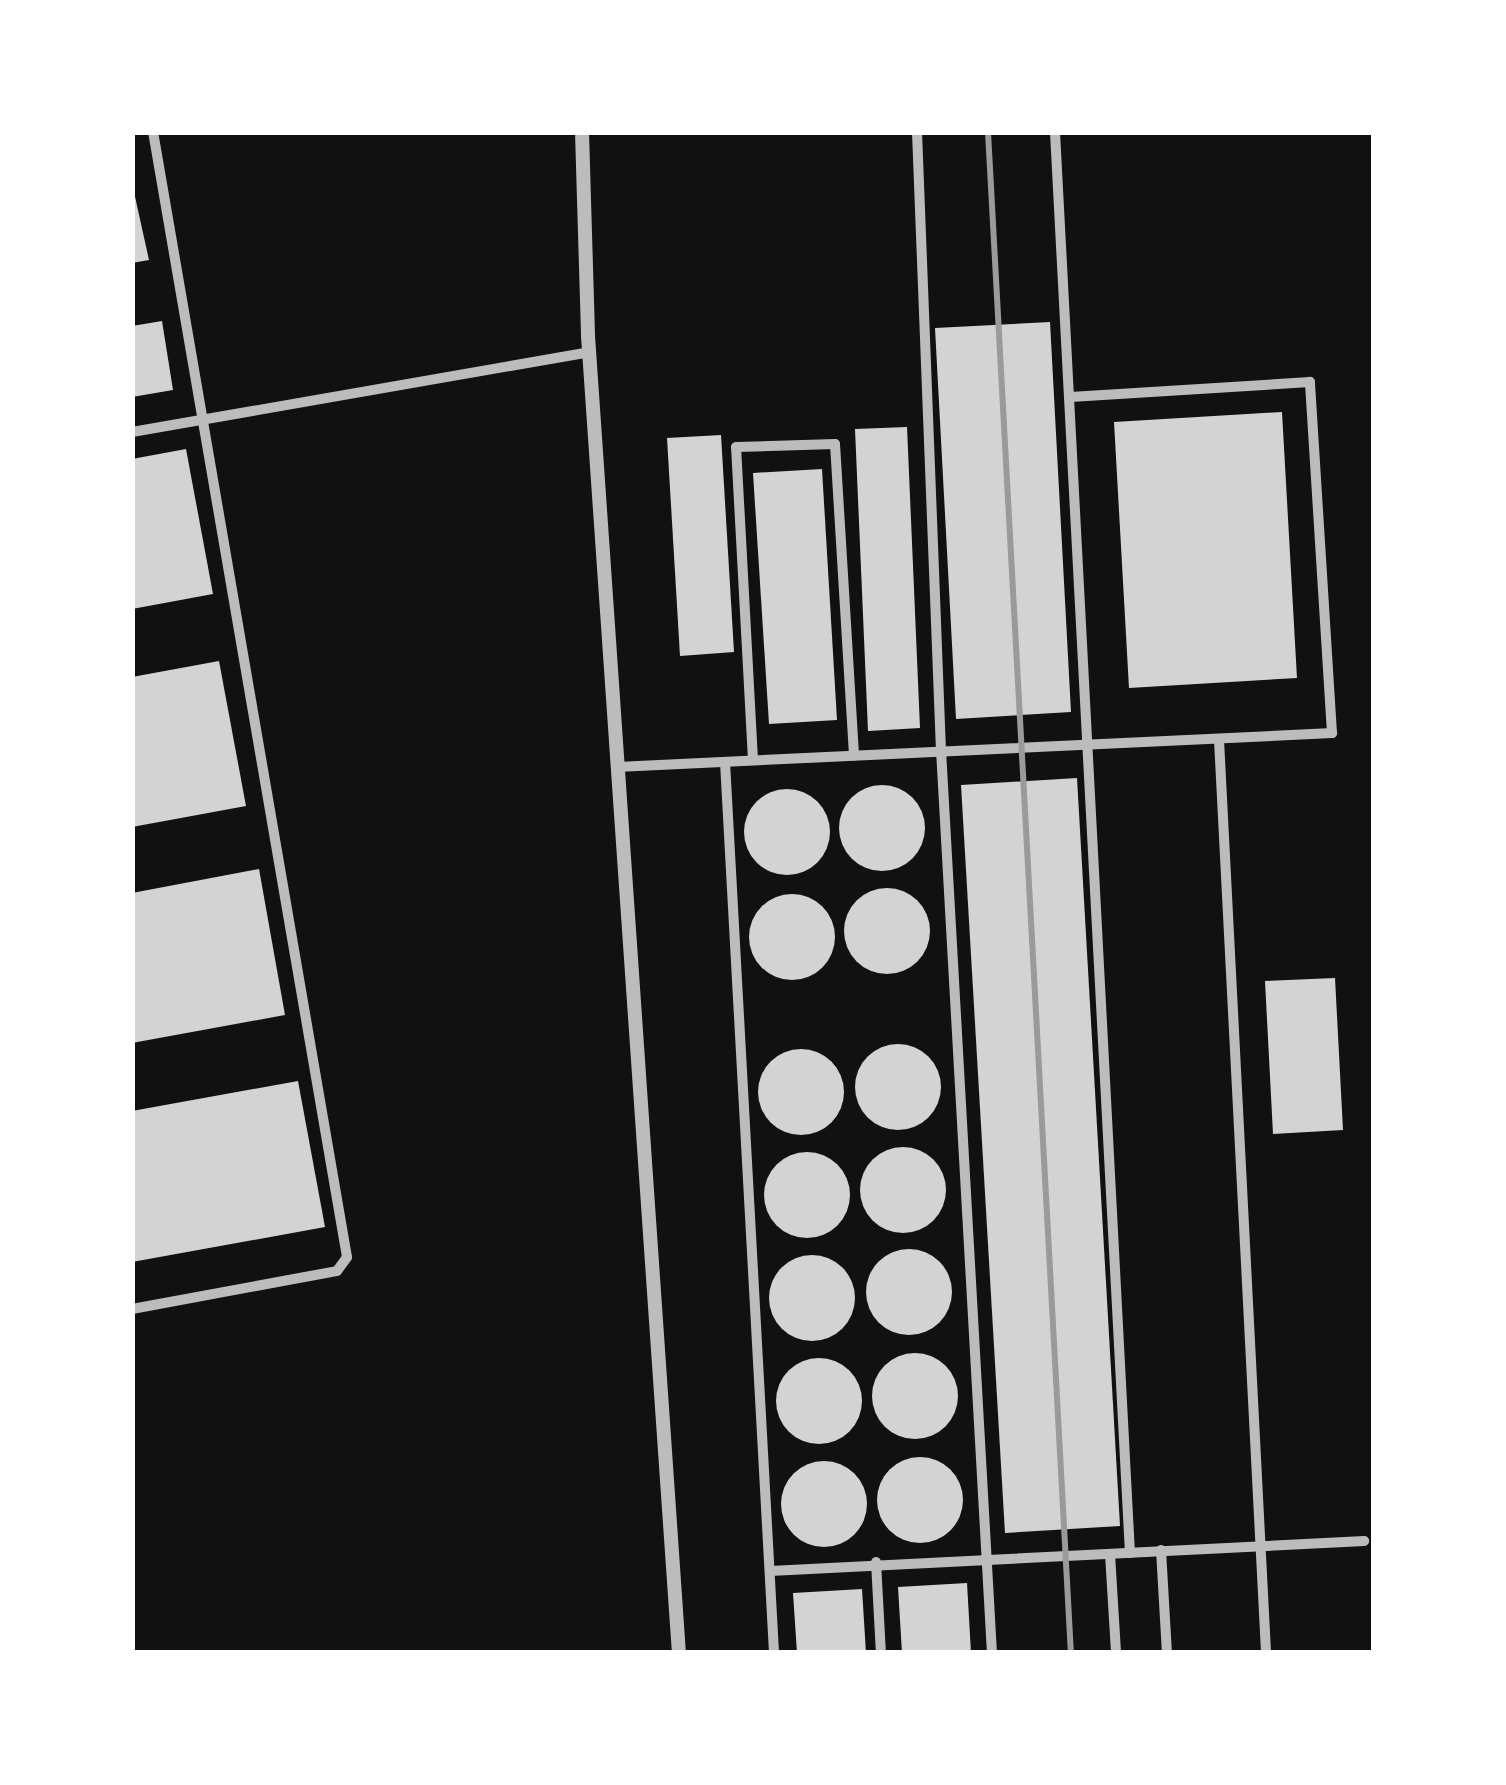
<!DOCTYPE html>
<html>
<head>
<meta charset="utf-8">
<style>
	body { margin:0 }
	#map { position:relative; width:1506px; height:1785px; overflow:hidden; background:#111; font-family:"PT Sans",sans-serif }
	div>[style] { position:absolute }
	.building>* { inset:0; background:#d3d3d3 }
	.round { border-radius:50% }
	.minor>* { height:10px; margin:-5px; padding:0 5px; transform-origin:5px; border-radius:5px; background:#bcbcbc }
	.tertiary>* { height:14px; margin:-7px; padding:0 7px; transform-origin:7px; border-radius:7px; background:#bcbcbc }
	.rail>* { height:6px; margin:-3px; padding:0 3px; transform-origin:3px; border-radius:3px; background:#9a9a9a }
	span { translate:-50% -50%; white-space:nowrap; text-align:center; line-height:1.15; -webkit-text-stroke:10px #fff; paint-order:stroke }
	.frame { position:absolute; inset:0; border:135px solid #fff; pointer-events:none }
</style>
</head>
<body>
<div id="map">
	<div class="building">
		<i style="clip-path:polygon(132px 183px,149px 260px,132px 263px)"></i>
		<i style="clip-path:polygon(162px 321px,173px 390px,132px 397px,132px 326px)"></i>
		<i style="clip-path:polygon(1050px 322px,1071px 712px,956px 719px,935px 328px)"></i>
		<i style="clip-path:polygon(1282px 412px,1297px 678px,1129px 688px,1114px 422px)"></i>
		<i style="clip-path:polygon(907px 427px,920px 728px,868px 731px,855px 429px)"></i>
		<i style="clip-path:polygon(721px 435px,734px 652px,680px 656px,667px 438px)"></i>
		<i style="clip-path:polygon(186px 449px,213px 594px,132px 609px,132px 459px)"></i>
		<i style="clip-path:polygon(822px 469px,837px 720px,769px 724px,753px 473px)"></i>
		<i style="clip-path:polygon(219px 661px,246px 806px,132px 827px,132px 677px)"></i>
		<i style="clip-path:polygon(1077px 778px,1120px 1526px,1005px 1533px,961px 785px)"></i>
		<i class="round" style="left:839px;top:785px;width:86px;height:86px"></i>
		<i class="round" style="left:744px;top:789px;width:86px;height:86px"></i>
		<i style="clip-path:polygon(259px 869px,285px 1015px,132px 1043px,132px 893px)"></i>
		<i class="round" style="left:844px;top:888px;width:86px;height:86px"></i>
		<i class="round" style="left:749px;top:894px;width:86px;height:86px"></i>
		<i style="clip-path:polygon(1335px 978px,1343px 1130px,1273px 1134px,1265px 981px)"></i>
		<i class="round" style="left:855px;top:1044px;width:86px;height:86px"></i>
		<i class="round" style="left:758px;top:1049px;width:86px;height:86px"></i>
		<i style="clip-path:polygon(298px 1081px,325px 1227px,132px 1262px,132px 1111px)"></i>
		<i class="round" style="left:860px;top:1147px;width:86px;height:86px"></i>
		<i class="round" style="left:764px;top:1152px;width:86px;height:86px"></i>
		<i class="round" style="left:866px;top:1249px;width:86px;height:86px"></i>
		<i class="round" style="left:769px;top:1255px;width:86px;height:86px"></i>
		<i class="round" style="left:872px;top:1353px;width:86px;height:86px"></i>
		<i class="round" style="left:776px;top:1358px;width:86px;height:86px"></i>
		<i class="round" style="left:877px;top:1457px;width:86px;height:86px"></i>
		<i class="round" style="left:781px;top:1461px;width:86px;height:86px"></i>
		<i style="clip-path:polygon(967px 1583px,971px 1653px,902px 1653px,898px 1587px)"></i>
		<i style="clip-path:polygon(862px 1589px,866px 1653px,797px 1653px,793px 1593px)"></i>
	</div>
	<div class="minor">
		<i style="left:917px;top:132px;width:618px;rotate:87.78deg"></i>
		<i style="left:941px;top:750px;width:904px;rotate:86.77deg"></i>
		<i style="left:1055px;top:132px;width:1423px;rotate:86.98deg"></i>
		<i style="left:132px;top:432px;width:464px;rotate:-9.9deg"></i>
		<i style="left:1219px;top:740px;width:914px;rotate:87.05deg"></i>
		<i style="left:753px;top:760px;width:313px;rotate:-93.1deg"></i>
		<i style="left:736px;top:447px;width:99px;rotate:-1.7deg"></i>
		<i style="left:835px;top:444px;width:312px;rotate:86.5deg"></i>
		<i style="left:725px;top:762px;width:892px;rotate:86.85deg"></i>
		<i style="left:617px;top:767px;width:716px;rotate:-2.72deg"></i>
		<i style="left:1332px;top:733px;width:352px;rotate:-93.6deg"></i>
		<i style="left:1310px;top:382px;width:240px;rotate:176.4deg"></i>
		<i style="left:132px;top:1309px;width:208px;rotate:-10.5deg"></i>
		<i style="left:337px;top:1271px;width:17px;rotate:-54deg"></i>
		<i style="left:347px;top:1257px;width:1142px;rotate:-99.78deg"></i>
		<i style="left:1161px;top:1550px;width:103px;rotate:86.7deg"></i>
		<i style="left:1110px;top:1554px;width:99px;rotate:86.5deg"></i>
		<i style="left:876px;top:1562px;width:91px;rotate:86.9deg"></i>
		<i style="left:770px;top:1571px;width:595px;rotate:-2.89deg"></i>
	</div>
	<div class="tertiary">
		<i style="left:582px;top:132px;width:204px;rotate:88.3deg"></i>
		<i style="left:588px;top:336px;width:1320px;rotate:86.05deg"></i>
	</div>
	<div class="rail">
		<i style="left:988px;top:132px;width:1523px;rotate:86.88deg"></i>
	</div>
	<div class="frame"></div>
</div>
</body>
</html>
